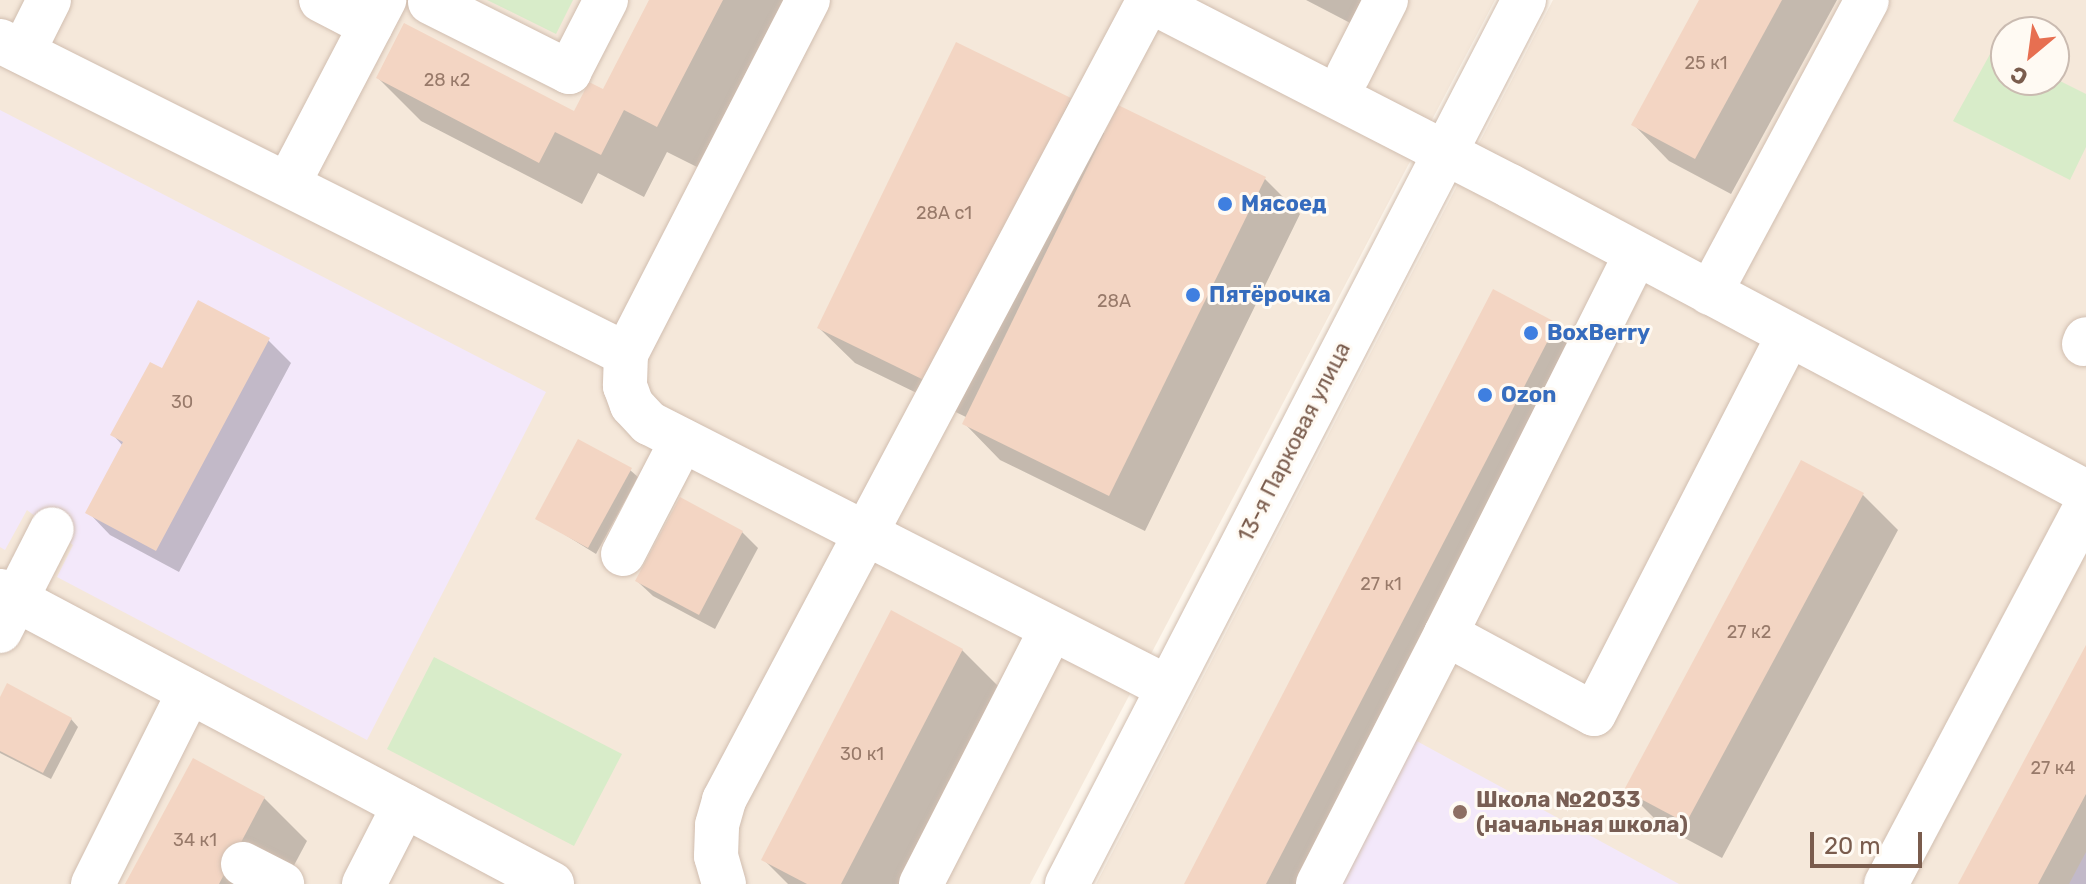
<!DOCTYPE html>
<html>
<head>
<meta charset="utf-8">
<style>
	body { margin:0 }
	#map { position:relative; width:2086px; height:884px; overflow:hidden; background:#fdf6ec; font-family:Rubik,sans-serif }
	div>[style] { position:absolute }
	.residential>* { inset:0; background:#f5e8da }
	.education>* { inset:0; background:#f3e8fa }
	.green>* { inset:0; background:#d8ecc9 }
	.shadow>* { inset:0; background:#0003 }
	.building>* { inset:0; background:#f3d5c3 }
	.roads { filter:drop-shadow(0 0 2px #d1beb0) drop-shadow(0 0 2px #d1beb0) }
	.minor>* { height:44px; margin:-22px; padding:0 22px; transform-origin:22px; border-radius:22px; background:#fff }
	.dots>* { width:22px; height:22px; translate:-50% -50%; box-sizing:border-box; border:4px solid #fffaf3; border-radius:50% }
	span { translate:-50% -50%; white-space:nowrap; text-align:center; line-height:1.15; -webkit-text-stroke:6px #fffaf3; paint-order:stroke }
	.number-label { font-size:18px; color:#987a6a }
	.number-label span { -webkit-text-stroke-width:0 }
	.shop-label { font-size:22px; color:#366cbe; font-weight:700 }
	.left { translate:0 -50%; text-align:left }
	.street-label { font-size:22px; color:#7a5c4d }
	.education-label { font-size:22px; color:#785e54; font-weight:700 }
	.north { position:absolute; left:1990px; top:16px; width:80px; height:80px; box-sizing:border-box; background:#fffaf3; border:2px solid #cabbb1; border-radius:50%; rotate:209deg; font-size:22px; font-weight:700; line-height:32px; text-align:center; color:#7a5c4d }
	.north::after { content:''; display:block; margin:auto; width:28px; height:36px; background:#e76f51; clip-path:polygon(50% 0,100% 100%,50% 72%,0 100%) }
	.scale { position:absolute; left:1810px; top:832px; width:112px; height:36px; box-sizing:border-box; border:4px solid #7a5c4d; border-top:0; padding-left:10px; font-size:24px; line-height:28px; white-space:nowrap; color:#7a5c4d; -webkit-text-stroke:6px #fffaf3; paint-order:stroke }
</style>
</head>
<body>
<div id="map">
	<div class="residential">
		<i style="clip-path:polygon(0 0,1495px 0,1030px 884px,0 884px)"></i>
		<i style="clip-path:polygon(evenodd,1553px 0,2086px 0,2086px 884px,1096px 884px,1553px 0,2006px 32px,2054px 32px,2054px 80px,2006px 80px,2006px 32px)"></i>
	</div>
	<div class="education">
		<i style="clip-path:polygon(0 110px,546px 392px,367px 740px,57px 577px,73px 545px,27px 510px,5px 550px,0 547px)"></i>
		<i style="clip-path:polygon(1413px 739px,1679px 884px,1334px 884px)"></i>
		<i style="clip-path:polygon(2086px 852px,2086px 884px,2069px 884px)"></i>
	</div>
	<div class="green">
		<i style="clip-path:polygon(487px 0,573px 0,556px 34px)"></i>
		<i style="clip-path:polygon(1994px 47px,2006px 54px,2006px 80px,2054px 78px,2086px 94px,2086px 147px,2070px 180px,1953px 121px)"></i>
		<i style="clip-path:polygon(434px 657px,622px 754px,574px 846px,387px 749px)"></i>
	</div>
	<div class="shadow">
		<i style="clip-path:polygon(652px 0,788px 0,701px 169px,667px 152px,644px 197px,598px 173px,582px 204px,421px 121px,378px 78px,575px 113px,604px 92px)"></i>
		<i style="clip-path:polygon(1306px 0,1370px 0,1356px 26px)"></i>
		<i style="clip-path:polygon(1702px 0,1837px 0,1731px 194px,1669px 161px,1634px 125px)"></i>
		<i style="clip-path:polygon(1070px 100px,1106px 135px,1264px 178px,1300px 214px,1145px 531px,1000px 460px,965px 424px,968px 418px,855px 363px,819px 328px)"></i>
		<i style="clip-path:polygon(1556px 324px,1596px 365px,1327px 884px,1186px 884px)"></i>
		<i style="clip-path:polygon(268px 340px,291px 363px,179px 572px,110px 535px,88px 512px,123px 446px,113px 435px)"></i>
		<i style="clip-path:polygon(630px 470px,638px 477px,596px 554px,538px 518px)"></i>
		<i style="clip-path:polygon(1862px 494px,1898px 530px,1722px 858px,1662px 826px,1626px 790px)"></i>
		<i style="clip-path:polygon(742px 532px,758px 548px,715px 629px,653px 596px,637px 581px)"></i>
		<i style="clip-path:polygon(2086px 649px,2086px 884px,1960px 884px)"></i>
		<i style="clip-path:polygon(962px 650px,1005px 693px,906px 884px,788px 884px,763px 859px)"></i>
		<i style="clip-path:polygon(0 701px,71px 719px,78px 727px,51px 779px,0 753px)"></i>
		<i style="clip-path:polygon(264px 798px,307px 841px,284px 884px,128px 884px)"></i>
	</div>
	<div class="building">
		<i style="clip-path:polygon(649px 0,723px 0,657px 127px,624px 110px,601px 155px,555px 132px,539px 163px,376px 78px,404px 23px,574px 111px,589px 82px,603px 89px)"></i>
		<i style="clip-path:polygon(1699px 0,1782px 0,1695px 159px,1631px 125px)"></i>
		<i style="clip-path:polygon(956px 42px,1071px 98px,932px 384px,817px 328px)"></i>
		<i style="clip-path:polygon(1118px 105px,1266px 177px,1109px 496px,962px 424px)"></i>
		<i style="clip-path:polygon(1493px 289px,1557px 323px,1487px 459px,1266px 884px,1184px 884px)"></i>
		<i style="clip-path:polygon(198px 300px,270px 338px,156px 551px,85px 513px,123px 442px,110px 435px,150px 362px,162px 368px)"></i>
		<i style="clip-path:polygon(578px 439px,632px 468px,588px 548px,535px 519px)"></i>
		<i style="clip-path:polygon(1801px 460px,1864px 493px,1686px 823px,1624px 790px)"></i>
		<i style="clip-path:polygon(680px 497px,743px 531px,699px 615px,635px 581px)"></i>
		<i style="clip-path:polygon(891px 610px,963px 649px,841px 884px,807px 884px,761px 860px)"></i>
		<i style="clip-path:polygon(2086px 645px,2086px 794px,2038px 884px,1958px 884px)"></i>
		<i style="clip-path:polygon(7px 683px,72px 718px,43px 773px,0 751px,0 697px)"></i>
		<i style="clip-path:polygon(193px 758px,265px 797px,219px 884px,125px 884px)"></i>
	</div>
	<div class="roads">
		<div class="minor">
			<i style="left:321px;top:0;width:56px;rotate:27.5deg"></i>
			<i style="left:1148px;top:0;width:407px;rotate:27.2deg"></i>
			<i style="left:1510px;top:186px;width:652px;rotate:27.98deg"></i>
			<i style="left:430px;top:2px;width:156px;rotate:26.7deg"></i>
			<i style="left:569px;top:72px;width:81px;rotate:-62.8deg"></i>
			<i style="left:0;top:41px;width:700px;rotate:26.57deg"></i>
			<i style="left:626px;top:354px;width:32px;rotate:92deg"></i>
			<i style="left:625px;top:386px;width:20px;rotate:70deg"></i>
			<i style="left:632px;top:405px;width:25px;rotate:47deg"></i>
			<i style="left:649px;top:423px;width:581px;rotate:27.01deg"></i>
			<i style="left:23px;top:52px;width:58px;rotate:-63.4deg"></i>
			<i style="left:1348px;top:75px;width:84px;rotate:-63.1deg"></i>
			<i style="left:288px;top:184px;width:208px;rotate:-62.4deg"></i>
			<i style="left:1636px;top:254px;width:425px;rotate:116.6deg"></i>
			<i style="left:1446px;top:634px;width:168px;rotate:28.4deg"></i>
			<i style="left:1594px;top:714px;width:426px;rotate:-62.8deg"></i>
			<i style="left:1710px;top:293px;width:332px;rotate:-61.8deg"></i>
			<i style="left:2084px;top:344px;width:5px;rotate:-68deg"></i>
			<i style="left:626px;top:354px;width:398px;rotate:-62.8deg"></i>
			<i style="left:623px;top:554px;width:128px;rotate:-62.6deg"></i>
			<i style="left:0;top:591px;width:625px;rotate:27.96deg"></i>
			<i style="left:0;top:631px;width:114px;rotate:-63deg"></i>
			<i style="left:243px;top:864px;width:44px;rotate:27.1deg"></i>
			<i style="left:93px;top:884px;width:215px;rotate:-63.4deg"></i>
			<i style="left:364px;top:884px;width:88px;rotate:-62.9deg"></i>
			<i style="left:724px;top:884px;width:29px;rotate:-106deg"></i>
			<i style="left:716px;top:856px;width:31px;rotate:-88deg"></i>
			<i style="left:717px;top:825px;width:26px;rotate:-74deg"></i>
			<i style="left:724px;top:800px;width:906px;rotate:-62.02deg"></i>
			<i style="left:921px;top:884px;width:285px;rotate:-62.9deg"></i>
			<i style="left:1067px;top:884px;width:995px;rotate:-62.66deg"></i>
			<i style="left:1318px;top:884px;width:281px;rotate:-62.9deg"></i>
			<i style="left:1886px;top:884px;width:427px;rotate:-62.1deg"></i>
		</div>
	</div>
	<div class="dots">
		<i style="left:1225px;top:204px;background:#3f7fe0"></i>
		<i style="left:1193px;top:295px;background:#3f7fe0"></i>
		<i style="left:1531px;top:333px;background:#3f7fe0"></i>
		<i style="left:1485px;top:395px;background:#3f7fe0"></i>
		<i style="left:1460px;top:812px;background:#8d6e63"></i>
	</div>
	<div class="number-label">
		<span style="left:1706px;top:63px">25 к1</span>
		<span style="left:447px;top:80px">28 к2</span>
		<span style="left:944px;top:213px">28А с1</span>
		<span style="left:1114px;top:301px">28А</span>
		<span style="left:182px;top:402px">30</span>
		<span style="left:1381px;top:584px">27 к1</span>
		<span style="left:1749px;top:632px">27 к2</span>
		<span style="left:862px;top:754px">30 к1</span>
		<span style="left:2053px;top:768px">27 к4</span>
		<span style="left:195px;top:840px">34 к1</span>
	</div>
	<div class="shop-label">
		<span class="left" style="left:1241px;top:204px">Мясоед</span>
		<span class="left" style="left:1209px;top:295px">Пятёрочка</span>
		<span class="left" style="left:1547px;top:333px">BoxBerry</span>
		<span class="left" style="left:1501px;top:395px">Ozon</span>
	</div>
	<div class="street-label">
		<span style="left:1294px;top:442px;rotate:-63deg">13-я Парковая улица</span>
	</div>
	<div class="education-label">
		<span class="left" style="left:1476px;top:812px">Школа №2033<br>(начальная школа)</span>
	</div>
	<div class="north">С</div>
	<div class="scale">20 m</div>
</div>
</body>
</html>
